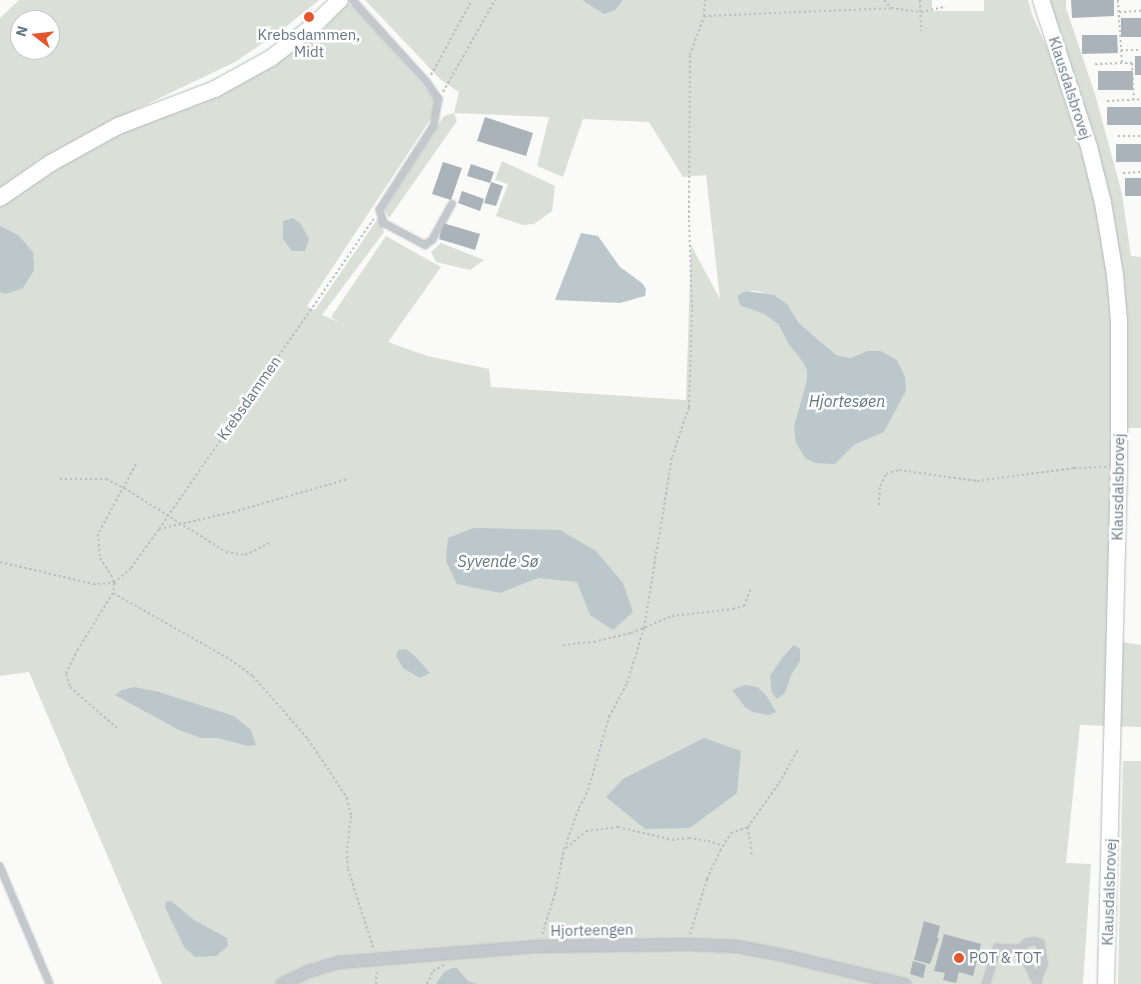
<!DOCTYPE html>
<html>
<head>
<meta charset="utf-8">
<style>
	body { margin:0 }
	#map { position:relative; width:1141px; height:984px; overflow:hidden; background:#fafaf8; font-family:"IBM Plex Sans",sans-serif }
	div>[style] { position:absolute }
	.green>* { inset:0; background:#dadfd7 }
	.water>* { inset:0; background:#bbc7cb }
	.building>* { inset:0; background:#aab3b9 }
	.path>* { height:2px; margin-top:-1px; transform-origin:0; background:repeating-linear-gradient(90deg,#bbbfc2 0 2.5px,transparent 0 5px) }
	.roads { filter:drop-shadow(0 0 1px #b3babf) drop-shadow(0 0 1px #b3babf) }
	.lane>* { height:5.5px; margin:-2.75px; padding:0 2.75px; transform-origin:2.75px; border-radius:2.75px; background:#c3c8cc }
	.street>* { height:11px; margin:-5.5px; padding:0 5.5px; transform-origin:5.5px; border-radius:5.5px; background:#c3c8cc }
	.secondary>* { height:16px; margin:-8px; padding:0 8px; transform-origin:8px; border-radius:8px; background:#fff }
	.dots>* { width:14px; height:14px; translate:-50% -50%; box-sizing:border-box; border:2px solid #fff; border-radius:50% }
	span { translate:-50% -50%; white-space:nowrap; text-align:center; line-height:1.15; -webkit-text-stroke:5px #fff; paint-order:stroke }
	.poi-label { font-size:15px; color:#657683 }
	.left { translate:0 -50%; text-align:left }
	.street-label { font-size:15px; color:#657683 }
	.water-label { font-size:16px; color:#60757c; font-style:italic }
	.north { position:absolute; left:10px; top:10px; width:50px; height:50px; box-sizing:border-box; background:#fff; border:1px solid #c1c8cd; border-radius:50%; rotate:286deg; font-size:14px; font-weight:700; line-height:20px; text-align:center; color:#657683 }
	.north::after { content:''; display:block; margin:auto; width:18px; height:22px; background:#e4572e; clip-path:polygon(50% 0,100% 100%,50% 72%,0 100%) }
</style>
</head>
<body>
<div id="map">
	<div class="green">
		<i style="clip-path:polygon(evenodd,19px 0,319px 0,278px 33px,235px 62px,97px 128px,38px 161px,0 188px,0 18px,19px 0,20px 20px,50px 20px,50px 50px,20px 50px,20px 20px)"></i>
		<i style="clip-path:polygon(evenodd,365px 0,932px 0,932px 11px,984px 11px,984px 0,1028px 0,1033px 17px,1080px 119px,1050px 0,1066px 0,1066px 8px,1095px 94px,1122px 194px,1131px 256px,1141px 257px,1141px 428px,1114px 428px,1110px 640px,1141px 645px,1141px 727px,1080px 725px,1066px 863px,1091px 864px,1083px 984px,162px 984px,29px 672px,0 676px,0 204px,56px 166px,319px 35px,346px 3px,354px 6px,440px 105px,307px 306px,315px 310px,379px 217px,384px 232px,322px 315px,339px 322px,331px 317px,386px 236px,441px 267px,388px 342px,427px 356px,489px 369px,491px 387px,686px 400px,691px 245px,720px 299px,706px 175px,683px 177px,649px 122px,583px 119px,563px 177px,537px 166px,549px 117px,454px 113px,457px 121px,389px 218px,384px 210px,444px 116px,454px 113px,459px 92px,441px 80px,365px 0,747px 291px,758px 291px,788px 305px,799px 323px,836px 355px,851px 358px,867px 351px,906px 391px,884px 431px,854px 445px,835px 464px,794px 426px,807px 379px,807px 370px,802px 361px,789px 345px,778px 324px,764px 314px,741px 306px,738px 295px,747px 291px)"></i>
		<i style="clip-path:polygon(502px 161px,555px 186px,552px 211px,534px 224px,523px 225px,496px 216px,508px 184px,495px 180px)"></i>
		<i style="clip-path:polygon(441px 243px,484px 260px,470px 270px,436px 262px,431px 252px)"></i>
		<i style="clip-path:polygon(1123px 761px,1141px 761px,1141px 984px,1118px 984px)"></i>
	</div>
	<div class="water">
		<i style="clip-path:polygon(582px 0,623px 0,615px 10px,604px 14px)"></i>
		<i style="clip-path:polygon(293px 218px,301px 224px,309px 239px,305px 251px,292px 251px,283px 239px,283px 221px)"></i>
		<i style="clip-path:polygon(0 226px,18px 235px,33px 252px,34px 270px,23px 288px,6px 294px,0 292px)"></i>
		<i style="clip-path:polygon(581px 233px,598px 236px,620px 267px,642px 283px,646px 289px,645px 296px,620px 303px,555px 300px)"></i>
		<i style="clip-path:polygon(746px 291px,774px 295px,788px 305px,799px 323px,836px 355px,851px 358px,867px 351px,881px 351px,897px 360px,905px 377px,906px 391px,884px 432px,854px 445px,835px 464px,815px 463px,805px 458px,796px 443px,794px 426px,807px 379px,807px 370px,802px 361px,789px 345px,778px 324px,764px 314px,741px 306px,738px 300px,738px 295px)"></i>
		<i style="clip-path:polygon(473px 528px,560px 530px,596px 551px,623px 583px,633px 612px,613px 630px,590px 615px,577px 582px,538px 578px,500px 593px,457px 584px,446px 561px,448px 538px)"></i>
		<i style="clip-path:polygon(794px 645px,800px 649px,800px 661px,791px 675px,785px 693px,777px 699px,772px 693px,770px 676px,782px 658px)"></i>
		<i style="clip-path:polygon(406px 649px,415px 656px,430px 673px,420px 678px,403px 668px,396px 656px,398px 650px)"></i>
		<i style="clip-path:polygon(745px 685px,757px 687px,766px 695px,776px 712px,769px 715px,753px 712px,746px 708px,732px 690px)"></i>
		<i style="clip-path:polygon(134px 687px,159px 692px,234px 716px,251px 730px,256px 745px,248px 746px,218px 738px,201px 738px,179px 730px,115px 695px,122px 690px)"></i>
		<i style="clip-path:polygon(704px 738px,741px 751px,737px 793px,690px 828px,645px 829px,606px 797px,623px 779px)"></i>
		<i style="clip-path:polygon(171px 901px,194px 920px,227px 938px,228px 946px,216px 956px,195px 957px,184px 947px,165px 907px,166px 902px)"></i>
		<i style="clip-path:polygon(452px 968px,457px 968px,468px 981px,477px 984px,436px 984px,444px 972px)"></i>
	</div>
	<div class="building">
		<i style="clip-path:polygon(1071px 0,1114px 0,1114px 16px,1072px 18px)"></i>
		<i style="clip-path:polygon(1121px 18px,1141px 18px,1141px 37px,1121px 37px)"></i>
		<i style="clip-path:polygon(1082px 35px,1117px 35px,1118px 53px,1082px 54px)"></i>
		<i style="clip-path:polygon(1135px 56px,1141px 56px,1141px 75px,1135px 75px)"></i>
		<i style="clip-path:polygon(1098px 71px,1133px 71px,1133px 90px,1098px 90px)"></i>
		<i style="clip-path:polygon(1107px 107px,1141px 107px,1141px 125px,1107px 125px)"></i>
		<i style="clip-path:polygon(485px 117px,533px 133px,526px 156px,477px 141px)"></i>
		<i style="clip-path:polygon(1116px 144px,1141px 144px,1141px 162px,1116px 162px)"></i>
		<i style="clip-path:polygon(443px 162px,462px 168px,451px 200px,432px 194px)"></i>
		<i style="clip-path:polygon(471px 164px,494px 172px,490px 183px,467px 176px)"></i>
		<i style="clip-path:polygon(1125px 178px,1141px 178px,1141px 196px,1125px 196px)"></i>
		<i style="clip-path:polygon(491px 182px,503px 186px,496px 206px,484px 203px)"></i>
		<i style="clip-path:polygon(462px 191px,484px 199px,480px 211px,458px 203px)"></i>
		<i style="clip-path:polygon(443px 223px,480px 234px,475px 250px,439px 239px)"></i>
		<i style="clip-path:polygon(924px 921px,940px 926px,937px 938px,939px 938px,930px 964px,914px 960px)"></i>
		<i style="clip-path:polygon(944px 934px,981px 944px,973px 976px,959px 972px,956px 983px,943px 980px,945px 973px,934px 971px)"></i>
		<i style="clip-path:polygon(913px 961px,926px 965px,923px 978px,910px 974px)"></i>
	</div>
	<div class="path">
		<i style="left:884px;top:0;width:11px;rotate:49deg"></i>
		<i style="left:891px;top:8px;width:30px;rotate:8deg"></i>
		<i style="left:921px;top:12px;width:25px;rotate:-12deg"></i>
		<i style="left:920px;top:0;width:31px;rotate:88deg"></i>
		<i style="left:1118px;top:0;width:63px;rotate:86.4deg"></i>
		<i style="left:1119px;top:12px;width:22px;rotate:-3deg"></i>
		<i style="left:704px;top:16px;width:187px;rotate:-2.4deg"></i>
		<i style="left:1121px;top:50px;width:20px"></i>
		<i style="left:1095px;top:64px;width:37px;rotate:-2deg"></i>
		<i style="left:1132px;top:63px;width:36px;rotate:87deg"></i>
		<i style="left:431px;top:75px;width:85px;rotate:-61.3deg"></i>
		<i style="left:443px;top:92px;width:106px;rotate:-60.5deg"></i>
		<i style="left:1107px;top:101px;width:34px;rotate:-3deg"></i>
		<i style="left:1118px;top:136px;width:23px"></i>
		<i style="left:1123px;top:173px;width:18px;rotate:-3deg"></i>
		<i style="left:136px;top:464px;width:80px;rotate:118.5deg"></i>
		<i style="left:98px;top:534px;width:24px;rotate:85deg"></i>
		<i style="left:100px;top:558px;width:20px;rotate:57deg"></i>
		<i style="left:111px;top:575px;width:9px;rotate:69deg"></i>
		<i style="left:114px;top:583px;width:10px;rotate:96deg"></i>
		<i style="left:113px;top:593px;width:130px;rotate:29.5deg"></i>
		<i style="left:226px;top:657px;width:33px;rotate:35deg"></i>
		<i style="left:253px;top:676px;width:84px;rotate:48.9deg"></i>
		<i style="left:308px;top:739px;width:71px;rotate:56.5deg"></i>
		<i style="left:347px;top:798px;width:18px;rotate:77deg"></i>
		<i style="left:351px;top:816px;width:35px;rotate:97deg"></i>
		<i style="left:347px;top:851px;width:18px;rotate:87deg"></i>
		<i style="left:348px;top:869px;width:85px;rotate:72.2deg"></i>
		<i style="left:60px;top:479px;width:46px"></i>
		<i style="left:106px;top:479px;width:20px;rotate:27deg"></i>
		<i style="left:124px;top:488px;width:120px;rotate:32.1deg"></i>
		<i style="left:226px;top:552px;width:19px;rotate:9deg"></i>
		<i style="left:245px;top:555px;width:30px;rotate:-26deg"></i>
		<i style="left:879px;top:505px;width:19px;rotate:-87deg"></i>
		<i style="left:880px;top:486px;width:13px;rotate:-63deg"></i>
		<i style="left:886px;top:474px;width:14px;rotate:-17deg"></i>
		<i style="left:899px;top:470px;width:79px;rotate:8deg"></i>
		<i style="left:977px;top:481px;width:98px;rotate:-7.6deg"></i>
		<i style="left:1074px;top:468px;width:33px;rotate:-2deg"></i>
		<i style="left:159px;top:529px;width:76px;rotate:-12.9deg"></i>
		<i style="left:233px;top:512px;width:120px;rotate:-16deg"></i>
		<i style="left:0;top:562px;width:96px;rotate:13.3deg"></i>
		<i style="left:93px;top:584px;width:21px;rotate:-3deg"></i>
		<i style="left:114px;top:583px;width:23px;rotate:-41deg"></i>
		<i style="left:131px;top:568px;width:48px;rotate:-54.3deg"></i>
		<i style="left:159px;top:529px;width:377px;rotate:-55.3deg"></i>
		<i style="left:113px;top:593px;width:66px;rotate:122deg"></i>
		<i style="left:78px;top:649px;width:28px;rotate:116deg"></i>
		<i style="left:66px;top:674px;width:14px;rotate:73deg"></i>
		<i style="left:70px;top:687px;width:62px;rotate:41.1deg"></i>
		<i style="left:563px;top:645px;width:31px;rotate:-6deg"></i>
		<i style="left:594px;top:642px;width:38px;rotate:-14deg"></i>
		<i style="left:631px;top:633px;width:44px;rotate:-22.5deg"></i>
		<i style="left:672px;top:616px;width:61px;rotate:-6.5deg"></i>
		<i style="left:733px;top:609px;width:11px;rotate:-15deg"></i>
		<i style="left:744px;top:606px;width:19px;rotate:-69deg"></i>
		<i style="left:748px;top:827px;width:29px;rotate:82deg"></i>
		<i style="left:566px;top:848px;width:26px;rotate:-40deg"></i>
		<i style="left:586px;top:831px;width:32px;rotate:-7deg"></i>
		<i style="left:618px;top:827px;width:56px;rotate:13.5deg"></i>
		<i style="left:672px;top:840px;width:17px;rotate:-7deg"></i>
		<i style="left:689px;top:838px;width:19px;rotate:9deg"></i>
		<i style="left:708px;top:841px;width:15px;rotate:16deg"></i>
		<i style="left:542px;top:934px;width:42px;rotate:-72deg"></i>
		<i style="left:555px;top:894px;width:46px;rotate:-78.7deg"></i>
		<i style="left:564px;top:849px;width:44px;rotate:-69.9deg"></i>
		<i style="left:579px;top:808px;width:20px;rotate:-63deg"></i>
		<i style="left:588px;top:790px;width:76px;rotate:-74deg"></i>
		<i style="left:609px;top:717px;width:38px;rotate:-62deg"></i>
		<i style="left:627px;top:683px;width:58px;rotate:-72.8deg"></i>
		<i style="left:644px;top:628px;width:173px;rotate:-80.7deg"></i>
		<i style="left:672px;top:457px;width:53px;rotate:-71.2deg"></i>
		<i style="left:689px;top:407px;width:95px;rotate:-88.2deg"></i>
		<i style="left:692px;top:312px;width:94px;rotate:-91.8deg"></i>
		<i style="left:689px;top:218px;width:163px;rotate:-89.6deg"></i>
		<i style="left:690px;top:55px;width:41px;rotate:-70.3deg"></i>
		<i style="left:704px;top:16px;width:16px;rotate:-86deg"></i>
		<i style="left:690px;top:934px;width:58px;rotate:-72.8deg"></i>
		<i style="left:707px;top:879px;width:31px;rotate:-65deg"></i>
		<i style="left:720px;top:851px;width:21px;rotate:-59deg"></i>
		<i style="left:731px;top:833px;width:18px;rotate:-19deg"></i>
		<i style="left:748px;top:827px;width:54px;rotate:-54.8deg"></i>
		<i style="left:779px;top:783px;width:40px;rotate:-60.3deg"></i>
		<i style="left:376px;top:984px;width:15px;rotate:-86deg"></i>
		<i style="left:427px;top:984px;width:14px;rotate:-65deg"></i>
		<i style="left:433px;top:971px;width:15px;rotate:-28deg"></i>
	</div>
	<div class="roads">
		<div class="lane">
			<i style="left:353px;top:0;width:110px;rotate:47.9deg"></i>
			<i style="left:427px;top:82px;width:21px;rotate:55deg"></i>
			<i style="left:439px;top:99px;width:27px;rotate:100deg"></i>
			<i style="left:434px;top:126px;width:100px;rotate:122.7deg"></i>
			<i style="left:380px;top:210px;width:14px;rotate:73deg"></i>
			<i style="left:384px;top:223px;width:47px;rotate:28.2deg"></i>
			<i style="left:425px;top:245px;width:9px;rotate:-36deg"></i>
			<i style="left:432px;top:240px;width:41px;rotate:-60.9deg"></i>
			<i style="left:0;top:866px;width:128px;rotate:67deg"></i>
			<i style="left:1021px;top:949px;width:8px;rotate:-50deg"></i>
			<i style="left:1026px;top:943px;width:8px;rotate:-14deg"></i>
			<i style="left:1034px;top:941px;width:7px;rotate:16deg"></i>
			<i style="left:1041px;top:943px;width:21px;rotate:82deg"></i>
			<i style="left:1044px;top:964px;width:19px;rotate:111deg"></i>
			<i style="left:986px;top:984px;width:38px;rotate:-73deg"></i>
			<i style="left:997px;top:948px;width:24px;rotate:2deg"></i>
			<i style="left:1021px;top:949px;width:39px;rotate:64deg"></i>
		</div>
		<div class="street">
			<i style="left:281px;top:984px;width:30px;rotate:-26deg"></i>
			<i style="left:308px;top:971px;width:30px;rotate:-17deg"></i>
			<i style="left:337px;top:962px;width:201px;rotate:-4.6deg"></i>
			<i style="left:537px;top:946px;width:151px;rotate:-0.8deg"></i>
			<i style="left:688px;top:944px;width:49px;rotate:2.3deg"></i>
			<i style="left:737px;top:946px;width:43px;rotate:10.8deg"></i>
			<i style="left:779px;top:954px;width:129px;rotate:13.5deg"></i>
		</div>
		<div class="secondary">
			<i style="left:1041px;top:0;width:155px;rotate:71.9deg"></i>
			<i style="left:1089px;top:147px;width:58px;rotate:76deg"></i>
			<i style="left:1103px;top:203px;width:73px;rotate:80.5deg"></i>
			<i style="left:1115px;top:275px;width:46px;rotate:85deg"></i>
			<i style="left:1119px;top:321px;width:145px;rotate:90deg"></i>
			<i style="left:1119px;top:466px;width:518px;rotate:91.44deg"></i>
			<i style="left:0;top:198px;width:62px;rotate:-34.5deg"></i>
			<i style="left:51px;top:163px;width:77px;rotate:-28.9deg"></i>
			<i style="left:118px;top:126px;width:104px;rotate:-20.9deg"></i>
			<i style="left:215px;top:89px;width:64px;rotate:-29deg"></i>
			<i style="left:271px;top:58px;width:53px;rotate:-37.3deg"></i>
			<i style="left:313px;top:26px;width:37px;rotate:-44deg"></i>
		</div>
	</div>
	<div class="dots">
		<i style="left:309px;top:17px;background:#e4572e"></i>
		<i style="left:959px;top:958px;background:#e4572e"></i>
	</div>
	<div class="poi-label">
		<span style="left:309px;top:43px">Krebsdammen,<br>Midt</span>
		<span class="left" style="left:969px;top:958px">POT &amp; TOT</span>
	</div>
	<div class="street-label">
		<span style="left:1070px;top:88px;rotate:72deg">Klausdalsbrovej</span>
		<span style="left:249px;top:398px;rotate:-55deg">Krebsdammen</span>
		<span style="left:1118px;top:487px;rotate:-89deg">Klausdalsbrovej</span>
		<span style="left:1109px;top:892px;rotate:-88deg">Klausdalsbrovej</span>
		<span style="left:592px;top:930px;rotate:-1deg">Hjorteengen</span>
	</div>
	<div class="water-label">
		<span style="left:847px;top:401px">Hjortesøen</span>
		<span style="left:498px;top:561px">Syvende Sø</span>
	</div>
	<div class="north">N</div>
</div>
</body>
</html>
